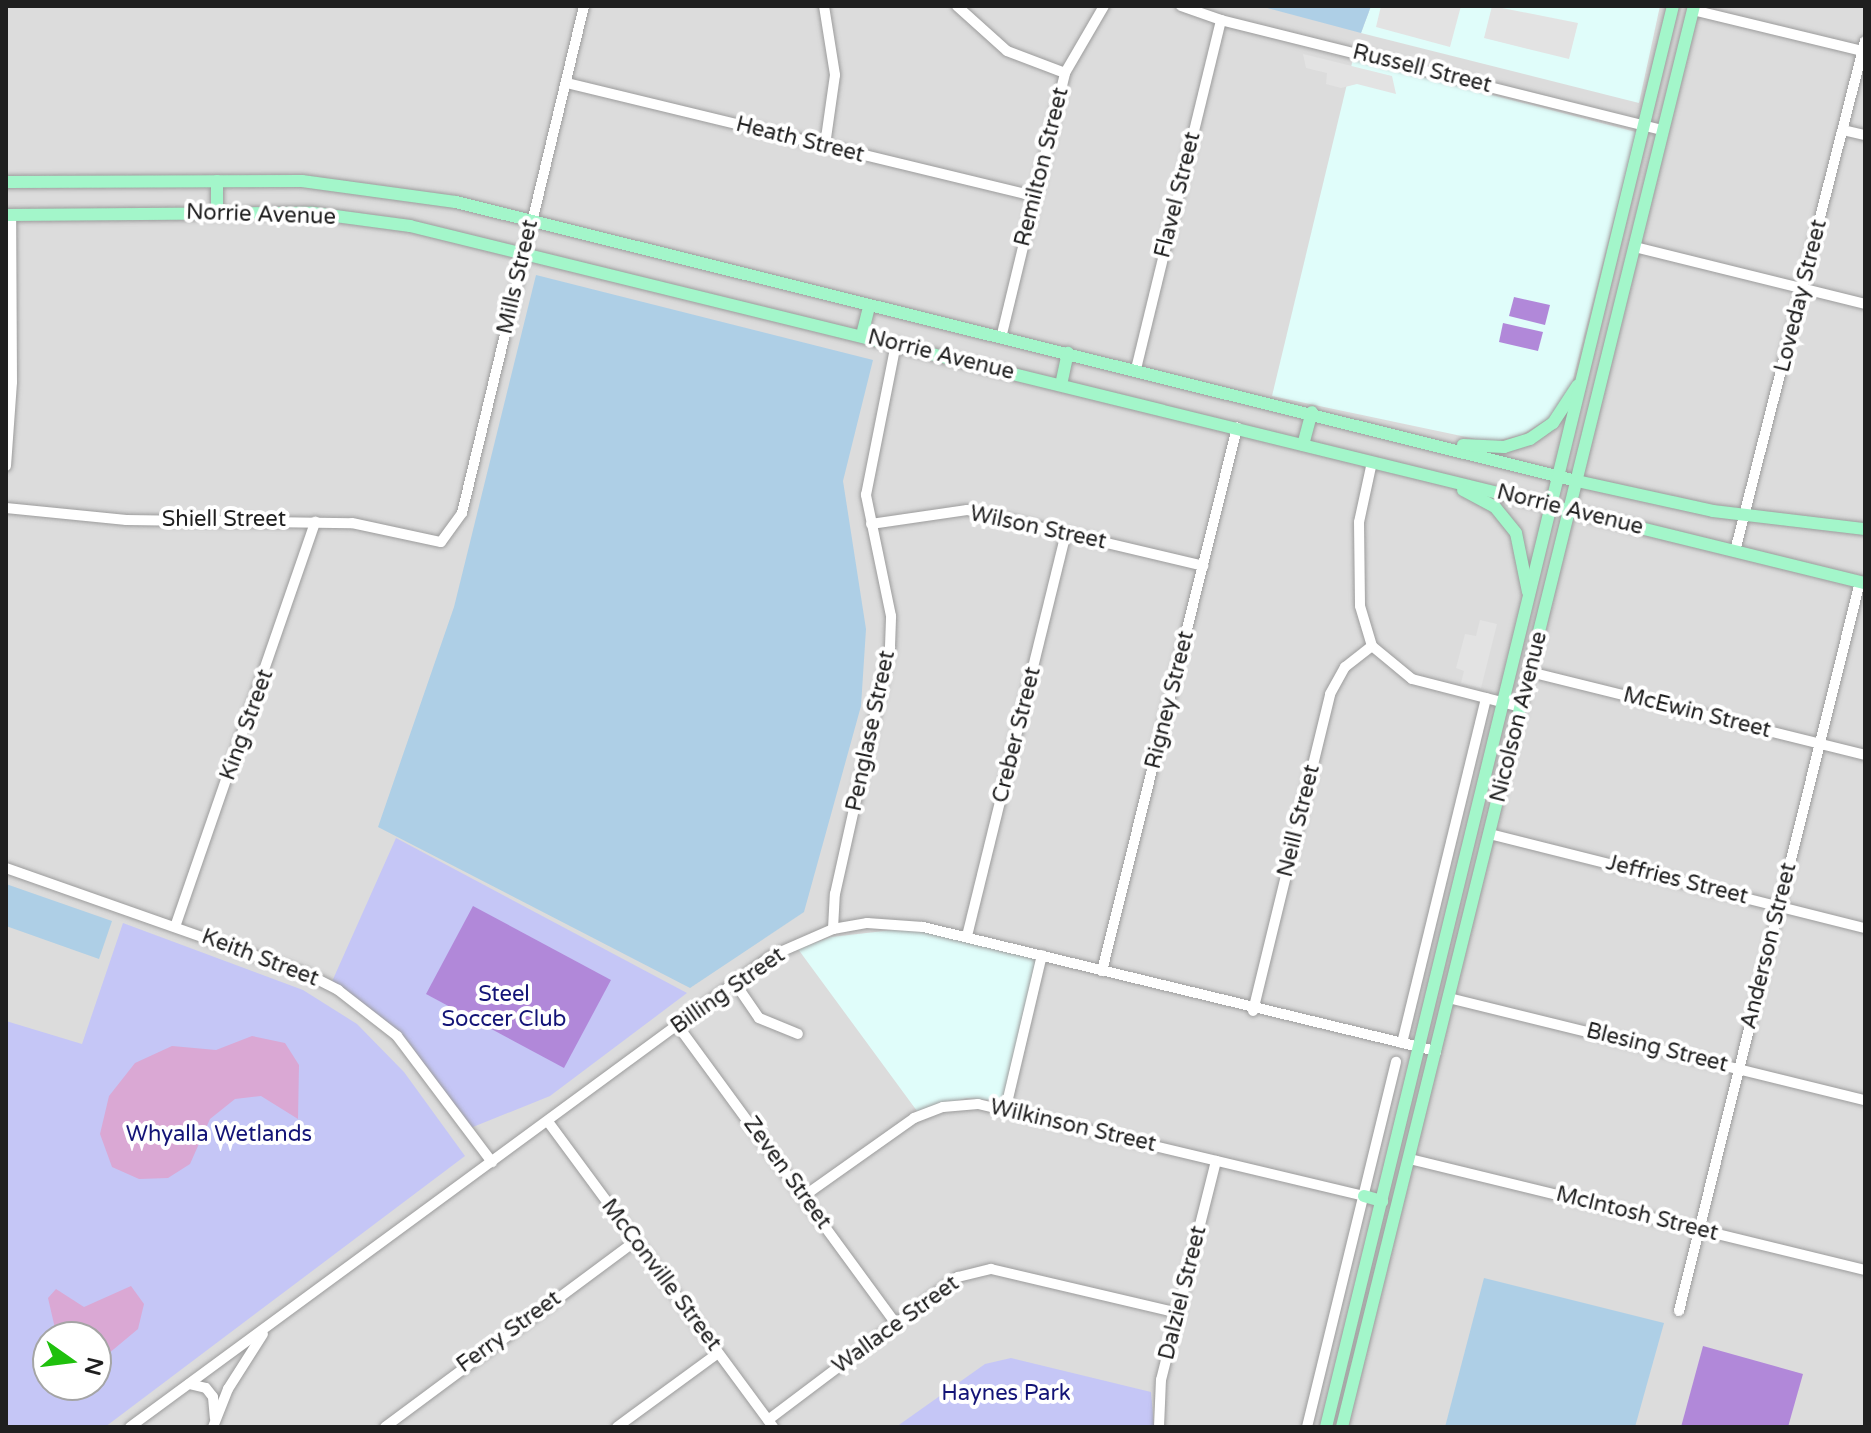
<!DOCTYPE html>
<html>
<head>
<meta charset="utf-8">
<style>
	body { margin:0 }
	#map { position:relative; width:1871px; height:1433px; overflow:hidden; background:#e5efeb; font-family:"Varela Round",sans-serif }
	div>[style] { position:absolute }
	.residential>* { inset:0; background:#dcdcdc }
	.education>* { inset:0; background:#e0fdfa }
	.grass>* { inset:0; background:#aecfe6 }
	.park>* { inset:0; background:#c5c6f6 }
	.pitch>* { inset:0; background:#b188d9 }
	.parking>* { inset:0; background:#e3e3e3 }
	.water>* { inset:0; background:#daa8d4 }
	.roads { filter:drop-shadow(0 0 2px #9c9c9c) drop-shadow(0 0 2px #9c9c9c) }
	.minor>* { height:10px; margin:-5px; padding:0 5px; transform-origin:5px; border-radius:5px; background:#fff }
	.major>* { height:12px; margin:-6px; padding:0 6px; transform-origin:6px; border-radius:6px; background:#a3f6ca }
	span { translate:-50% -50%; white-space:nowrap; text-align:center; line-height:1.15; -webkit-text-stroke:8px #fff; paint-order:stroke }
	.street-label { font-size:22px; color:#1f1f1f }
	.park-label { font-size:22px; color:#131477 }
	.frame { position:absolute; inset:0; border:8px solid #1f1f1f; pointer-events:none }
	.north { position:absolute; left:32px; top:1321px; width:80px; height:80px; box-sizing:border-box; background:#fff; border:2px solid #a5a5a5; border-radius:50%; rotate:104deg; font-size:22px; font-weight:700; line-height:32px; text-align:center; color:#1f1f1f }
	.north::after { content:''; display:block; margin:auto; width:28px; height:36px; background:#1fc00d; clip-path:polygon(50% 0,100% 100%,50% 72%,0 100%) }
</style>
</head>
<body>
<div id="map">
	<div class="residential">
		<i style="clip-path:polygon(evenodd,6px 6px,1865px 6px,1865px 1427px,6px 1427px,6px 6px,48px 1337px,96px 1337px,96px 1385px,48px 1385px,48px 1337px)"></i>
	</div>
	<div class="education">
		<i style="clip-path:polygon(1371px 6px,1660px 6px,1639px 103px,1361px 33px)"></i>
		<i style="clip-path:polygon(1353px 59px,1636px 132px,1570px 391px,1549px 418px,1521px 435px,1490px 442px,1272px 396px)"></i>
		<i style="clip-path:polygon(893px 930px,923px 931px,1038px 955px,1003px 1101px,967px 1098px,917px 1111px,798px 949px,831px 937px)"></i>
	</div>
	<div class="grass">
		<i style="clip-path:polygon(1260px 6px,1371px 6px,1361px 33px)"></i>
		<i style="clip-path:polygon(536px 275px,873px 360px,843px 481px,866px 629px,861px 706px,804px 912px,690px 988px,378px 827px,454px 607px)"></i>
		<i style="clip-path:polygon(6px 884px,112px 921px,99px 959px,6px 926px)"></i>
		<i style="clip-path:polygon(1484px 1278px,1664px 1323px,1635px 1427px,1445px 1427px)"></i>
	</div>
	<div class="park">
		<i style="clip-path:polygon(396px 838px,687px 993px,550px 1096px,468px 1129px,408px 1041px,330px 986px)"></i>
		<i style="clip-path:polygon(evenodd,123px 923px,303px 990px,357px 1024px,404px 1072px,465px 1156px,105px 1427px,6px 1427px,6px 1021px,82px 1044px,123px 923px,48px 1337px,96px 1337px,96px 1385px,48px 1385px,48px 1337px)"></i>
		<i style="clip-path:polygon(1011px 1358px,1151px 1392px,1154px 1427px,896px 1427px,985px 1364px)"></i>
	</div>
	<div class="pitch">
		<i style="clip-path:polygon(1514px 297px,1550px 305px,1545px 325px,1509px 316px)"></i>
		<i style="clip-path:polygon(1503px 323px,1543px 332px,1538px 351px,1499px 342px)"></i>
		<i style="clip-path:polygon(473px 906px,611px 980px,564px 1068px,426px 994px)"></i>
		<i style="clip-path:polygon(1703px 1346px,1803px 1374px,1788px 1427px,1681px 1427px)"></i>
	</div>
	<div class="parking">
		<i style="clip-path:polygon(1381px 6px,1461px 6px,1450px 47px,1376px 27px)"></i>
		<i style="clip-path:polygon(1492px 6px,1578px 23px,1569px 59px,1484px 38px)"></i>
		<i style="clip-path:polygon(1303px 54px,1392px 76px,1396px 94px,1357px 84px,1341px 88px,1326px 84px,1327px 73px,1306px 68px)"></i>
		<i style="clip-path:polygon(1480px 620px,1497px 624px,1481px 688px,1461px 683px,1464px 671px,1456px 668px,1465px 634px,1476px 636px)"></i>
	</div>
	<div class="water">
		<i style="clip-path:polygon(252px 1036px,285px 1043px,299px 1065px,298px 1119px,261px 1096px,235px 1099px,210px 1119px,190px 1164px,168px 1178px,139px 1179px,112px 1167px,100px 1134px,109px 1096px,135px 1063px,172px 1046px,216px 1050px)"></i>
		<i style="clip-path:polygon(131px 1286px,144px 1304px,138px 1329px,96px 1364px,96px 1337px,57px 1337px,48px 1298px,56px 1289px,84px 1307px)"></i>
	</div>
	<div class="roads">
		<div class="minor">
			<i style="left:824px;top:6px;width:70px;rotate:80.9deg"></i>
			<i style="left:835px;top:75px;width:71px;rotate:98.1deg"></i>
			<i style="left:957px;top:6px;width:67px;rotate:42deg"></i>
			<i style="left:1007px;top:51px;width:62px;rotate:20.8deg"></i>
			<i style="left:1181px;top:6px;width:42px;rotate:19.3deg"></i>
			<i style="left:1221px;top:20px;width:455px;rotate:14deg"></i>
			<i style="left:1693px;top:10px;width:174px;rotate:13.6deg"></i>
			<i style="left:567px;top:83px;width:480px;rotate:13.6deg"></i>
			<i style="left:1843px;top:130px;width:23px;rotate:13deg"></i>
			<i style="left:1635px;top:247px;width:237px;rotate:13.9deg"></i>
			<i style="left:1001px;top:338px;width:273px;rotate:-76.4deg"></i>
			<i style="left:1065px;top:73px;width:78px;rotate:-59.8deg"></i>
			<i style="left:1136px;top:369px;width:359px;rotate:-76.3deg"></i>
			<i style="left:1372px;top:462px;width:61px;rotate:102.2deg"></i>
			<i style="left:1359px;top:522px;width:84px;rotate:89.3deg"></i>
			<i style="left:1360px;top:606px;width:42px;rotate:73.3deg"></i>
			<i style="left:1372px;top:646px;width:52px;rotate:39.5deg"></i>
			<i style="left:1412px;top:679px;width:113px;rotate:14.4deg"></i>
			<i style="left:6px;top:466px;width:84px;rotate:-85.9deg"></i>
			<i style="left:12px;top:382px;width:167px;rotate:-90.3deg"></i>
			<i style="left:6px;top:508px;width:121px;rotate:5.7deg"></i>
			<i style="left:126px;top:520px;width:226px;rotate:0.8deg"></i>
			<i style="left:352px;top:523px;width:91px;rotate:12.1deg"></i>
			<i style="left:441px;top:542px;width:36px;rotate:-54deg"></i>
			<i style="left:462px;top:513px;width:521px;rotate:-76.47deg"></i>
			<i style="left:871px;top:524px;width:97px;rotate:-8.3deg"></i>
			<i style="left:967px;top:510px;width:243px;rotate:13.3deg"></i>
			<i style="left:1735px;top:551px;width:526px;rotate:-75.7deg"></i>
			<i style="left:1530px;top:672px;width:345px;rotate:13.9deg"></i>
			<i style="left:1490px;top:834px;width:387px;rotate:14.1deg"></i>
			<i style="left:6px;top:868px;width:321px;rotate:19.4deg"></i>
			<i style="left:309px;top:975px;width:33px;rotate:27deg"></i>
			<i style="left:338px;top:990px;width:75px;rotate:37.9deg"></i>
			<i style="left:397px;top:1036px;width:158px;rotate:53deg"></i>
			<i style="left:175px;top:927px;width:429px;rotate:-70.9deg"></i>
			<i style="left:833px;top:929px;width:35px;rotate:-87deg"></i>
			<i style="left:835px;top:894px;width:253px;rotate:-77.4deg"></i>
			<i style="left:890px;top:647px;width:31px;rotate:-88deg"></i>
			<i style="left:891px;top:616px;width:124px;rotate:-101.7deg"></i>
			<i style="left:866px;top:495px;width:155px;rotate:-78.8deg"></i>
			<i style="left:967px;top:936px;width:415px;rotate:-76.2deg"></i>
			<i style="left:1102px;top:971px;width:560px;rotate:-76.04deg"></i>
			<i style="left:735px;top:983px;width:42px;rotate:55.6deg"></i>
			<i style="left:759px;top:1018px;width:42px;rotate:22.3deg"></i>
			<i style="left:1449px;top:998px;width:428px;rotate:13.8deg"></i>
			<i style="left:1253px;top:1011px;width:326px;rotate:-76.3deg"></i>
			<i style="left:1330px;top:694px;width:31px;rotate:-61deg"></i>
			<i style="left:1345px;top:667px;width:34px;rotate:-38deg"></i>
			<i style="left:678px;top:1026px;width:367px;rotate:53.8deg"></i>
			<i style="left:1402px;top:1043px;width:355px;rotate:-76.3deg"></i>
			<i style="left:1006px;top:1107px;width:156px;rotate:-76.7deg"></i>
			<i style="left:549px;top:1123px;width:378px;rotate:53.6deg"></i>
			<i style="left:1410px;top:1159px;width:468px;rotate:13.7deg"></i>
			<i style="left:804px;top:1196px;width:135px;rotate:-35.3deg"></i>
			<i style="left:914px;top:1118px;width:31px;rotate:-21deg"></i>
			<i style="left:943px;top:1107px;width:35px;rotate:-5deg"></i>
			<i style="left:978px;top:1104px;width:397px;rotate:13.4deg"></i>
			<i style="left:1679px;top:1311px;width:751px;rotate:-76.06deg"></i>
			<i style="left:189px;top:1384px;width:17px;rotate:13deg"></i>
			<i style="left:206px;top:1388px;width:11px;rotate:52deg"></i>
			<i style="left:213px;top:1397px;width:21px;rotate:85deg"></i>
			<i style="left:768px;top:1420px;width:238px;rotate:-37deg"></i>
			<i style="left:958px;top:1277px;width:34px;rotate:-14deg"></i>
			<i style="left:991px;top:1269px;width:192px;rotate:13.2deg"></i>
			<i style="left:130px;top:1427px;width:795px;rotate:-36.31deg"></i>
			<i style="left:771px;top:956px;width:68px;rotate:-23.5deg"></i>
			<i style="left:833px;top:929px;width:35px;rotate:-10deg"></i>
			<i style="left:867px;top:923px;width:56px;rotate:4.1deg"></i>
			<i style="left:923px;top:927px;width:528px;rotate:13.59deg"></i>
			<i style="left:213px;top:1427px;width:41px;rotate:-68.5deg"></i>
			<i style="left:228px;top:1389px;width:65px;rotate:-57.5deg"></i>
			<i style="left:385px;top:1427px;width:312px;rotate:-36.6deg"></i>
			<i style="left:617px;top:1427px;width:125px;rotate:-36.2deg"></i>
			<i style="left:1159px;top:1427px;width:47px;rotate:-87.6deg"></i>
			<i style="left:1161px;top:1380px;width:226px;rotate:-75.9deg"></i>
			<i style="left:1307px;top:1427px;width:376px;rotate:-76.3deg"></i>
		</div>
		<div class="major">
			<i style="left:6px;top:182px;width:296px;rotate:-0.2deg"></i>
			<i style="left:302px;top:181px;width:155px;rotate:7.8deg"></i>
			<i style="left:456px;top:202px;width:1155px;rotate:13.98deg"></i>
			<i style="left:1577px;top:481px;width:139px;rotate:12.4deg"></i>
			<i style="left:1713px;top:511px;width:153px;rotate:6.8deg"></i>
			<i style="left:217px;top:212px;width:31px;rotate:-90deg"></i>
			<i style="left:6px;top:215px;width:307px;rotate:-0.4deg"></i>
			<i style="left:313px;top:213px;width:98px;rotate:7.6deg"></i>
			<i style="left:410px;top:226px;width:1498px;rotate:13.79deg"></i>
			<i style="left:862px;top:335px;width:30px;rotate:-76deg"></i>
			<i style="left:1061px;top:385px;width:33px;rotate:-78deg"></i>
			<i style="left:1303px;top:445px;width:34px;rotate:-75deg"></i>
			<i style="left:1463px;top:445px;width:41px;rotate:2.8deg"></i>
			<i style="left:1504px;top:447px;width:27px;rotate:-17deg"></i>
			<i style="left:1530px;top:439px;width:28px;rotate:-35deg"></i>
			<i style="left:1553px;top:423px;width:45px;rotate:-56.7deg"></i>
			<i style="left:1463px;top:490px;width:36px;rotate:28deg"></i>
			<i style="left:1495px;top:507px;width:33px;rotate:51deg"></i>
			<i style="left:1516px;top:533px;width:60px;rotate:78.5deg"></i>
			<i style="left:1364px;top:1196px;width:19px;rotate:16deg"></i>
			<i style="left:1326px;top:1427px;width:1463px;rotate:-76.28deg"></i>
			<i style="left:1342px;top:1427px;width:1464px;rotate:-76.09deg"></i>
		</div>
	</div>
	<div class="street-label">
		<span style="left:1422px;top:69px;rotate:14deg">Russell Street</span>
		<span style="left:800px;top:140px;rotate:14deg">Heath Street</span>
		<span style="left:1042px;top:167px;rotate:-76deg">Remilton Street</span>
		<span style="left:1178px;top:195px;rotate:-76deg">Flavel Street</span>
		<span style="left:261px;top:215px;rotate:2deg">Norrie Avenue</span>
		<span style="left:518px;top:277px;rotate:-77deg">Mills Street</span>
		<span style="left:1801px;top:296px;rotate:-76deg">Loveday Street</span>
		<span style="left:941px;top:355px;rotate:14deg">Norrie Avenue</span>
		<span style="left:1570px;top:510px;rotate:14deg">Norrie Avenue</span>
		<span style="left:224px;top:520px">Shiell Street</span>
		<span style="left:1038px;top:528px;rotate:12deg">Wilson Street</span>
		<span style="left:1170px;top:700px;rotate:-76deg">Rigney Street</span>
		<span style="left:1697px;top:713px;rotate:14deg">McEwin Street</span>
		<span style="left:1519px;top:717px;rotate:-76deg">Nicolson Avenue</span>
		<span style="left:247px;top:725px;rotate:-70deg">King Street</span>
		<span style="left:871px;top:731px;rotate:-78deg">Penglase Street</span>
		<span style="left:1017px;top:735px;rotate:-76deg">Creber Street</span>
		<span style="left:1299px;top:821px;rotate:-76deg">Neill Street</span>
		<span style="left:1677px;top:880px;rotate:14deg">Jeffries Street</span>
		<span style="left:1769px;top:946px;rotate:-76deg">Anderson Street</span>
		<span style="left:260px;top:958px;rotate:21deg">Keith Street</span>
		<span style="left:728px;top:991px;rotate:-35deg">Billing Street</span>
		<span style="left:1657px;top:1048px;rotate:14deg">Blesing Street</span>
		<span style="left:1073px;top:1126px;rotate:13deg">Wilkinson Street</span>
		<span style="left:787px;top:1173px;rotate:54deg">Zeven Street</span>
		<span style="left:1637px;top:1214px;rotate:14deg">McIntosh Street</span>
		<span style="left:661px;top:1275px;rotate:53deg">McConville Street</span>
		<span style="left:1183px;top:1293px;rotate:-76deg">Dalziel Street</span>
		<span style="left:896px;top:1325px;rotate:-36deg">Wallace Street</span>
		<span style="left:509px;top:1332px;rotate:-36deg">Ferry Street</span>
	</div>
	<div class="park-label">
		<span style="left:504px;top:1007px">Steel<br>Soccer Club</span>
		<span style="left:219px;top:1135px">Whyalla Wetlands</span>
		<span style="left:1006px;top:1394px">Haynes Park</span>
	</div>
	<div class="frame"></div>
	<div class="north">N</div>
</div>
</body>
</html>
